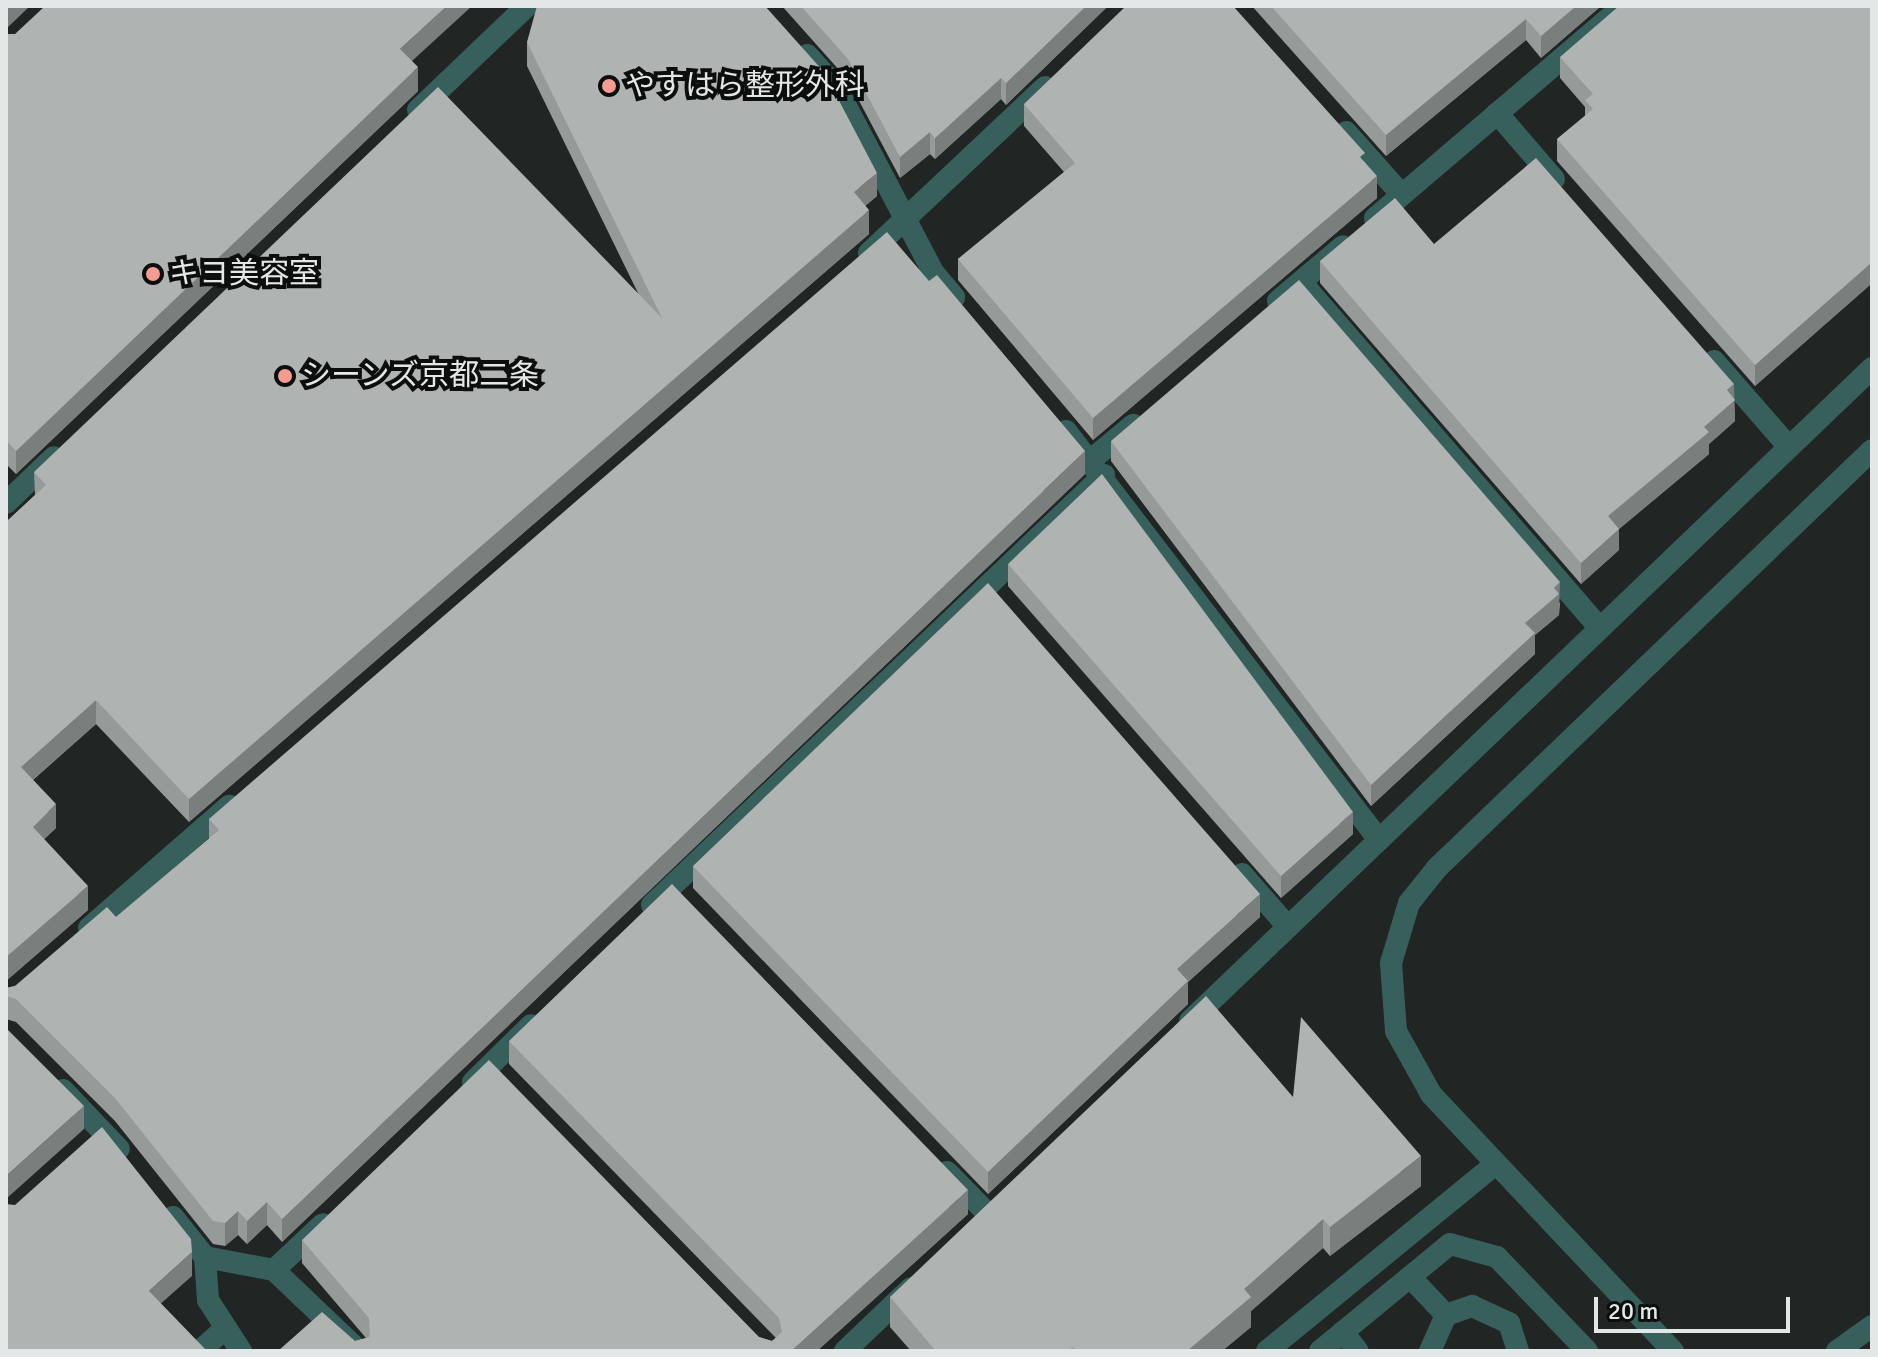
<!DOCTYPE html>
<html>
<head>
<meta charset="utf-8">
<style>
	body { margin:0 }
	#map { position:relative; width:1878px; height:1357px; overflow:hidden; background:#212524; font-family:Signika,"Noto Sans JP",sans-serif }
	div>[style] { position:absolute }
	.service>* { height:22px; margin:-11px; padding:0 11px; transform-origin:11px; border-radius:11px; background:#375f5c }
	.minor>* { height:22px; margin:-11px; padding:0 11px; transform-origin:11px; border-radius:11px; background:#375f5c }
	.wall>* { inset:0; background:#969b9a }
	.shaded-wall>* { inset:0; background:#7a7e7d }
	.building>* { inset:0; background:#afb4b3 }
	.dots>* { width:22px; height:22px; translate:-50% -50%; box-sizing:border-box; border:4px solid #0c0e0d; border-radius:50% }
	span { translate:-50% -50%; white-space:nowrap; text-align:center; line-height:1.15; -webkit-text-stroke:8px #0c0e0d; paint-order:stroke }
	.poi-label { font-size:30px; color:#e4e7e7 }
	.left { translate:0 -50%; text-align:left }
	.frame { position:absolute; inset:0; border:8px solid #e4e7e7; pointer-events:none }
	.scale { position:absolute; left:1594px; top:1297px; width:196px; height:36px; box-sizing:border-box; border:4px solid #e4e7e7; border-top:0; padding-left:10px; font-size:24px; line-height:28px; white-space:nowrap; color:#e4e7e7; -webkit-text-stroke:6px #0c0e0d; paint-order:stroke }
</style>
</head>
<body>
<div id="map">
	<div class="service">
		<i style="left:1410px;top:1277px;width:52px;rotate:46.5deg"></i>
		<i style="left:1343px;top:1332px;width:24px;rotate:52deg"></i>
		<i style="left:1267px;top:1351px;width:293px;rotate:-39.3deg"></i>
		<i style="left:1320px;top:1351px;width:168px;rotate:-39.5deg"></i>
		<i style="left:1450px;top:1244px;width:49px;rotate:15.5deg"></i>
		<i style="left:1497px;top:1257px;width:130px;rotate:46.2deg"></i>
		<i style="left:1430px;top:1351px;width:39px;rotate:-66deg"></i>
		<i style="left:1446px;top:1315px;width:28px;rotate:-19deg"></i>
		<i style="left:1472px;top:1306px;width:41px;rotate:24.7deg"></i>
		<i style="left:1509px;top:1323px;width:29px;rotate:72deg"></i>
		<i style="left:1673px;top:1351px;width:353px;rotate:-133.3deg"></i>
		<i style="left:1431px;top:1094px;width:72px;rotate:-119.1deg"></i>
		<i style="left:1396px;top:1031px;width:68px;rotate:-94.2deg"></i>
		<i style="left:1391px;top:963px;width:63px;rotate:-73.3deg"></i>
		<i style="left:1409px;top:903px;width:45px;rotate:-51.3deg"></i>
		<i style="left:1437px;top:868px;width:603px;rotate:-43.86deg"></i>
		<i style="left:1837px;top:1351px;width:43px;rotate:-35.5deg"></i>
	</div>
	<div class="minor">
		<i style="left:807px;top:55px;width:43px;rotate:47.8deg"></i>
		<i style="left:836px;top:87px;width:209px;rotate:62.3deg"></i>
		<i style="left:933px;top:272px;width:33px;rotate:50deg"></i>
		<i style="left:418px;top:110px;width:151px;rotate:-43.7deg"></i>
		<i style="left:1497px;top:113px;width:87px;rotate:49.2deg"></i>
		<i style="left:1346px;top:132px;width:84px;rotate:48.4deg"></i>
		<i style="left:1375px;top:218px;width:326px;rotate:-40.5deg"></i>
		<i style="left:869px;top:253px;width:242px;rotate:-43.3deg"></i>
		<i style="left:1301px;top:282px;width:457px;rotate:49.2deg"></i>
		<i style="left:1278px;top:301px;width:85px;rotate:-40.2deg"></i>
		<i style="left:1714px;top:361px;width:114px;rotate:48.9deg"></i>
		<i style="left:1066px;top:431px;width:515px;rotate:52.57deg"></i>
		<i style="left:1091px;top:460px;width:55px;rotate:-39.8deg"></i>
		<i style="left:6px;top:503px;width:66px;rotate:-43.8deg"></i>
		<i style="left:1242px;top:874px;width:70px;rotate:49deg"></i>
		<i style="left:652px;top:905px;width:624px;rotate:-43.57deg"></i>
		<i style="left:89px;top:928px;width:186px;rotate:-41.1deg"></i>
		<i style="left:1190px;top:1021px;width:944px;rotate:-43.76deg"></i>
		<i style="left:473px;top:1082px;width:81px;rotate:-44.5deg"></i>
		<i style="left:63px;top:1090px;width:81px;rotate:46.5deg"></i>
		<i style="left:947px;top:1172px;width:59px;rotate:45.7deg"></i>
		<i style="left:173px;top:1217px;width:51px;rotate:51.3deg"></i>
		<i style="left:205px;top:1257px;width:70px;rotate:10.7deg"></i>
		<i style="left:274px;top:1270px;width:117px;rotate:43.6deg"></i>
		<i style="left:205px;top:1257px;width:43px;rotate:86deg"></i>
		<i style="left:208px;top:1300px;width:61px;rotate:57.1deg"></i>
		<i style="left:274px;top:1270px;width:67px;rotate:-43.2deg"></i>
		<i style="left:200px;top:1351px;width:31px;rotate:-42deg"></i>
		<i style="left:845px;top:1351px;width:91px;rotate:-43.7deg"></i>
	</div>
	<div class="wall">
		<i style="clip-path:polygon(782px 6px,1108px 6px,1006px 105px,1001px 99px,935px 159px,930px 154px,900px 178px,848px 80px)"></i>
		<i style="clip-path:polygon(1252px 6px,1601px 6px,1541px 58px,1526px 40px,1386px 156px)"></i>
		<i style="clip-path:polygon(1872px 6px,1872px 285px,1871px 284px,1755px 386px,1557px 161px,1557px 139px,1585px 116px,1585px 107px,1560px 78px,1560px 57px)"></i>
		<i style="clip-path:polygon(6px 34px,412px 61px,418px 91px,16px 474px,6px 464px)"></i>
		<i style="clip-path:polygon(527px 42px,877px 196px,865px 206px,869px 234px,189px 822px,96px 724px,33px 780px,56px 828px,44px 839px,88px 910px,6px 981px,6px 522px,35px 495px,34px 472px,639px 295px,527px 66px)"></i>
		<i style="clip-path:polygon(1024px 104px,1365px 162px,1377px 198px,1093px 440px,958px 280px,958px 259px,1064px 172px,1024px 126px)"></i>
		<i style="clip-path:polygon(1434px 244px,1734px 398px,1735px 421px,1709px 444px,1709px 454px,1619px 529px,1619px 550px,1581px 584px,1320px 283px,1320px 261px)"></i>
		<i style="clip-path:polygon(1111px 441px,1560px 603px,1559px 615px,1535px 635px,1535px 654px,1371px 806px,1111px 461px)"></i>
		<i style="clip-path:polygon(1085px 474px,282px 1242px,267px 1225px,247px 1244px,238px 1235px,225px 1246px,213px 1244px,115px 1121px,16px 1022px,6px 1019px,6px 988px,15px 986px,116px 917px,209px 839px,209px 819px)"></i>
		<i style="clip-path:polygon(1008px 564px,1353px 834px,1281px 898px,1008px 586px)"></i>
		<i style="clip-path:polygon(693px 866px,1260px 917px,1188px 982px,1188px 1004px,988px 1194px,693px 888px)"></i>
		<i style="clip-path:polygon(509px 1041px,968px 1214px,817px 1351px,355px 1341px,366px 1338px,302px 1263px,302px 1240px,759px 1337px,772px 1341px,776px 1338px,509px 1064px)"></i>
		<i style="clip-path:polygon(1293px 1097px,1421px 1186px,1330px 1256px,1323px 1248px,1251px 1311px,1251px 1327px,1222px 1351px,911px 1351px,890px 1327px,890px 1297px)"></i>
	</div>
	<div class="shaded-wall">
		<i style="clip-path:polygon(6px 6px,30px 6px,6px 29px)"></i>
		<i style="clip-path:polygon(447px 6px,472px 6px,400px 72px,400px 49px)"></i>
		<i style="clip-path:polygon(1086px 6px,1108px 6px,1006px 105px,1006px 83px)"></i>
		<i style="clip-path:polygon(1576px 6px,1601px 6px,1541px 58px,1541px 36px)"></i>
		<i style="clip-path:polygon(1526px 19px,1526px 40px,1386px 156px,1386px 135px)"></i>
		<i style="clip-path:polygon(418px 67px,418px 91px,16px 474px,16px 451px)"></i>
		<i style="clip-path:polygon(1001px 78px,1001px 99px,935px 159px,935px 138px)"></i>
		<i style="clip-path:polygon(930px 132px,930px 154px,900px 178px,900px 157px)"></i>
		<i style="clip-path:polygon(877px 173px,877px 196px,854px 215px,854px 192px)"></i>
		<i style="clip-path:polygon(1377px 176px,1377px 198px,1093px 440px,1093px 418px)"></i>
		<i style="clip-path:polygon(869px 210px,869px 234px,189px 822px,189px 799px)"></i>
		<i style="clip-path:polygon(1871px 263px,1871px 284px,1755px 386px,1755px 365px)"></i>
		<i style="clip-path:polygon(1734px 384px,1735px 421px,1709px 444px,1709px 454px,1619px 529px,1619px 550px,1581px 584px,1581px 563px,1608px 516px,1704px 427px,1727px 390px)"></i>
		<i style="clip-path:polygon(1085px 451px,1085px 474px,282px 1242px,282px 1219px)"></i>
		<i style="clip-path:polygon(1560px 582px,1559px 615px,1535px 635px,1535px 654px,1371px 806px,1371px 785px,1525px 623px,1554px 588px)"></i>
		<i style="clip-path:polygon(96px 700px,96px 724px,21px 790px,21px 767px)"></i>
		<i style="clip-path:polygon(56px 804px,56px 828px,33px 850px,33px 827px)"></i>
		<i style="clip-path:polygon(1353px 812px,1353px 834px,1281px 898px,1281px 876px)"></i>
		<i style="clip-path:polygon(88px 886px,88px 910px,6px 981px,6px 957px)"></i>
		<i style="clip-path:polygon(1260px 894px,1260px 917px,1188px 982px,1188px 1004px,988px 1194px,988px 1172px,1177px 969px)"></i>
		<i style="clip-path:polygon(84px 1106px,84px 1129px,6px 1199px,6px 1176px)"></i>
		<i style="clip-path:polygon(1421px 1156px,1421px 1186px,1330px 1256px,1330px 1227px)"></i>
		<i style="clip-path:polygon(968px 1190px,968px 1214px,817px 1351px,791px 1351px)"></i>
		<i style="clip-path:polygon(267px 1202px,267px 1225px,247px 1244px,247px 1221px)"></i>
		<i style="clip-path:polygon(238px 1211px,238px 1235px,225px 1246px,225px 1223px)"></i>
		<i style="clip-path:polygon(1323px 1219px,1323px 1248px,1251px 1311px,1251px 1327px,1222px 1351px,1187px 1351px,1244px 1289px)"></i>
		<i style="clip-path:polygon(192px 1252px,192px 1276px,149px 1314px,149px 1291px)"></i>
	</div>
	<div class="building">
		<i style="clip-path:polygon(45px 6px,447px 6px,400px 49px,418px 67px,16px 451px,6px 440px,6px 34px,15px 34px)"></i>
		<i style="clip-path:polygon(537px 6px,749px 6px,750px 7px,751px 6px,765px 6px,824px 72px,877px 173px,854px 192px,869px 210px,189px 799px,96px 700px,21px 767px,56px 804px,33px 827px,88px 886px,6px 957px,6px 522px,46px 485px,34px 472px,438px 87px,662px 318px,527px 42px)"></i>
		<i style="clip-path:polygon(801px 6px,1086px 6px,1006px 83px,1001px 78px,935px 138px,930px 132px,900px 157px,848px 59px)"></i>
		<i style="clip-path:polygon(1126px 6px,1233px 6px,1365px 153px,1360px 157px,1377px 176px,1093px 418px,958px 259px,1075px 163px,1024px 104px)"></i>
		<i style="clip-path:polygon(1271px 6px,1576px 6px,1541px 36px,1526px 19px,1386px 135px)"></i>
		<i style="clip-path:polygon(1619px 6px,1872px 6px,1872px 264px,1871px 263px,1755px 365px,1557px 139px,1593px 109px,1585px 100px,1593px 94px,1560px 57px)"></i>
		<i style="clip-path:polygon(1536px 158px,1734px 384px,1727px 390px,1735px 400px,1704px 427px,1709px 432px,1608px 516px,1619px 529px,1581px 563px,1320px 261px,1395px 198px,1434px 244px)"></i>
		<i style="clip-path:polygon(887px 232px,929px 281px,937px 275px,1085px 451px,282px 1219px,267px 1202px,247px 1221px,238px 1211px,225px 1223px,213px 1221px,115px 1098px,16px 999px,6px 996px,6px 988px,15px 986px,107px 907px,116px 917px,219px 830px,209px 819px)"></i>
		<i style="clip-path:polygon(1299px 280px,1560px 582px,1554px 588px,1559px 594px,1525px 623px,1535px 633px,1371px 785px,1111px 441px)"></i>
		<i style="clip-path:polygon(1102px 474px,1353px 812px,1281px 876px,1008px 564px)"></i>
		<i style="clip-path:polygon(988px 583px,1260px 894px,1177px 969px,1188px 981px,988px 1172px,693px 866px)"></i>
		<i style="clip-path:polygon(672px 884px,968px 1190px,791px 1351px,278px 1351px,322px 1312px,355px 1341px,370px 1337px,369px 1318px,302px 1240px,489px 1060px,759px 1337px,772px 1341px,782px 1332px,779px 1318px,509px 1041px)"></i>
		<i style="clip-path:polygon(1206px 996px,1293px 1097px,1301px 1017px,1421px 1156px,1330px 1227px,1323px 1219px,1244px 1289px,1251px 1297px,1187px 1351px,1077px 1351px,1073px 1347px,1068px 1351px,936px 1351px,890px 1297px)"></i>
		<i style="clip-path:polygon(6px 1028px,84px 1106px,6px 1176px)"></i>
		<i style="clip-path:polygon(102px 1127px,191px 1239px,192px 1252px,149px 1291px,207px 1351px,6px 1351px,6px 1204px,15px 1205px)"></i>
	</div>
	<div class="dots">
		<i style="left:609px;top:86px;background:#f59c92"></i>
		<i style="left:153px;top:274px;background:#f59c92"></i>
		<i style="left:285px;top:376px;background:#f59c92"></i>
	</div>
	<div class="poi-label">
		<span class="left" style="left:625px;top:86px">やすはら整形外科</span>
		<span class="left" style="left:169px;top:274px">キヨ美容室</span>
		<span class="left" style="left:301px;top:376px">シーンズ京都二条</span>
	</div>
	<div class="frame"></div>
	<div class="scale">20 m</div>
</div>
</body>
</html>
